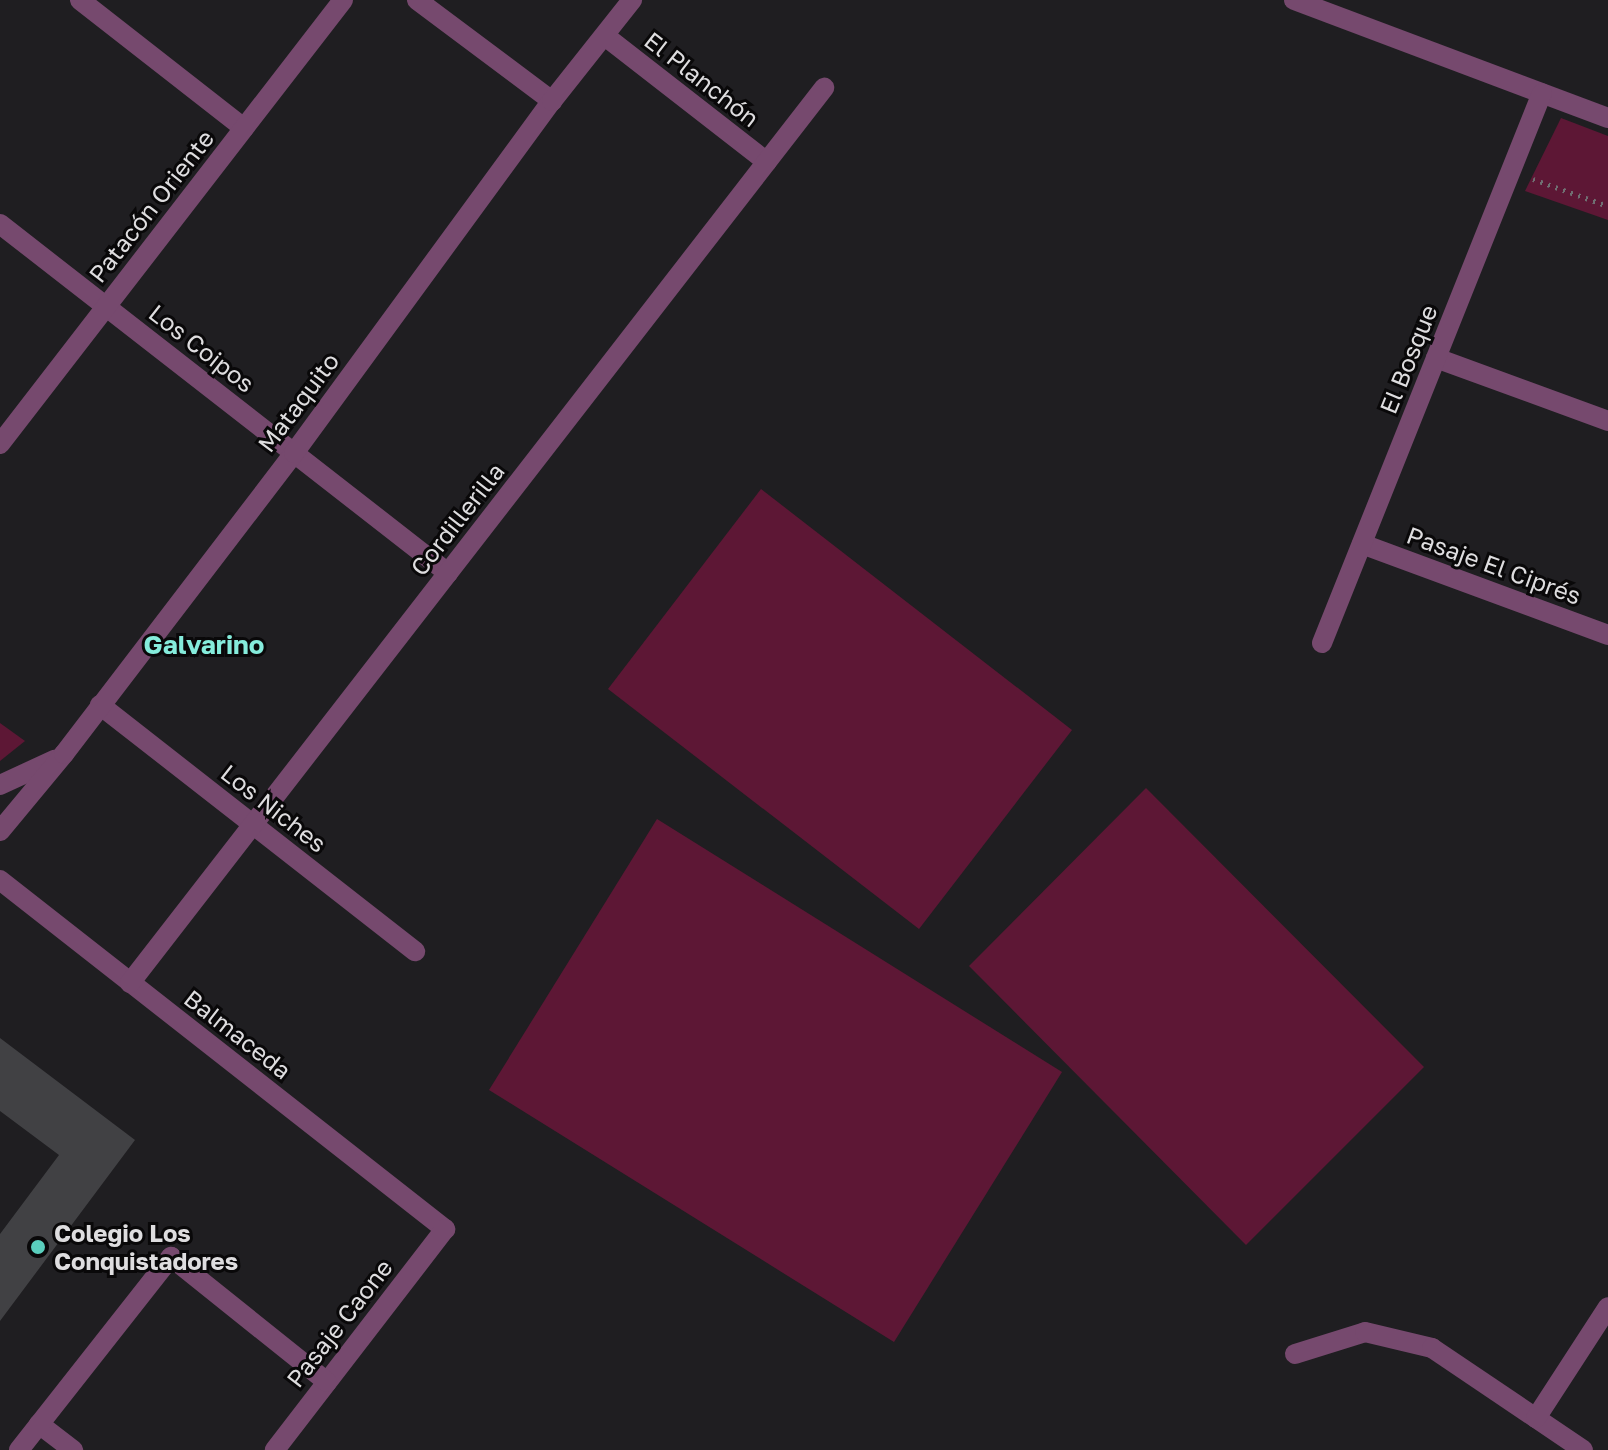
<!DOCTYPE html>
<html>
<head>
<meta charset="utf-8">
<style>
	body { margin:0 }
	#map { position:relative; width:1608px; height:1450px; overflow:hidden; background:#1f1e21; font-family:"Golos Text",sans-serif }
	div>[style] { position:absolute }
	.green>* { inset:0; background:#5d1735 }
	.building>* { inset:0; background:#414144 }
	.path>* { height:5px; margin-top:-2.5px; transform-origin:0; background:repeating-linear-gradient(90deg,#706f72 0 2px,transparent 0 8px) }
	.minor>* { height:20px; margin:-10px; padding:0 10px; transform-origin:10px; border-radius:10px; background:#76496e }
	.dots>* { width:22px; height:22px; translate:-50% -50%; box-sizing:border-box; border:4px solid #090809; border-radius:50% }
	span { translate:-50% -50%; white-space:nowrap; text-align:center; line-height:1.15; -webkit-text-stroke:6px #090809; paint-order:stroke }
	.street-label { font-size:24px; color:#dedddf }
	.poi-label { font-size:24px; color:#dedddf; font-weight:700 }
	.left { translate:0 -50%; text-align:left }
	.neighbourhood-label { font-size:26px; color:#85ecdc; font-weight:700 }
</style>
</head>
<body>
<div id="map">
	<div class="green">
		<i style="clip-path:polygon(1561px 118px,1608px 136px,1608px 220px,1525px 191px)"></i>
		<i style="clip-path:polygon(761px 489px,1072px 730px,919px 929px,608px 689px)"></i>
		<i style="clip-path:polygon(0 723px,25px 741px,0 761px)"></i>
		<i style="clip-path:polygon(1146px 788px,1424px 1067px,1246px 1245px,969px 966px)"></i>
		<i style="clip-path:polygon(657px 819px,1062px 1072px,894px 1342px,489px 1090px)"></i>
	</div>
	<div class="building">
		<i style="clip-path:polygon(0 1038px,135px 1140px,0 1321px,0 1234px,59px 1155px,0 1111px)"></i>
	</div>
	<div class="path">
		<i style="left:1533px;top:179px;width:80px;rotate:19.8deg"></i>
	</div>
	<div class="minor">
		<i style="left:80px;top:0;width:208px;rotate:38deg"></i>
		<i style="left:417px;top:0;width:169px;rotate:36.8deg"></i>
		<i style="left:1294px;top:0;width:335px;rotate:20.6deg"></i>
		<i style="left:605px;top:36px;width:205px;rotate:37.9deg"></i>
		<i style="left:0;top:224px;width:568px;rotate:37.92deg"></i>
		<i style="left:1436px;top:358px;width:183px;rotate:20.1deg"></i>
		<i style="left:0;top:444px;width:561px;rotate:-52.31deg"></i>
		<i style="left:1362px;top:544px;width:262px;rotate:20.3deg"></i>
		<i style="left:1322px;top:643px;width:592px;rotate:-68.2deg"></i>
		<i style="left:100px;top:705px;width:400px;rotate:38deg"></i>
		<i style="left:0;top:785px;width:60px;rotate:-24.8deg"></i>
		<i style="left:0;top:831px;width:100px;rotate:-50.3deg"></i>
		<i style="left:64px;top:754px;width:379px;rotate:-52.6deg"></i>
		<i style="left:294px;top:453px;width:436px;rotate:-53.8deg"></i>
		<i style="left:552px;top:101px;width:129px;rotate:-51.6deg"></i>
		<i style="left:0;top:880px;width:566px;rotate:38.11deg"></i>
		<i style="left:445px;top:1229px;width:279px;rotate:127.6deg"></i>
		<i style="left:130px;top:983px;width:1133px;rotate:-52.21deg"></i>
		<i style="left:1295px;top:1354px;width:73px;rotate:-17.4deg"></i>
		<i style="left:1365px;top:1332px;width:69px;rotate:13.4deg"></i>
		<i style="left:1432px;top:1348px;width:182px;rotate:34deg"></i>
		<i style="left:1536px;top:1418px;width:132px;rotate:-57deg"></i>
		<i style="left:39px;top:1424px;width:43px;rotate:37.4deg"></i>
		<i style="left:19px;top:1450px;width:246px;rotate:-51.8deg"></i>
		<i style="left:171px;top:1257px;width:200px;rotate:38.7deg"></i>
	</div>
	<div class="dots">
		<i style="left:38px;top:1247px;background:#5acebd"></i>
	</div>
	<div class="street-label">
		<span style="left:702px;top:79px;rotate:38deg">El Planchón</span>
		<span style="left:151px;top:206px;rotate:-52deg">Patacón Oriente</span>
		<span style="left:202px;top:348px;rotate:38deg">Los Coipos</span>
		<span style="left:1408px;top:359px;rotate:-68deg">El Bosque</span>
		<span style="left:298px;top:402px;rotate:-53deg">Mataquito</span>
		<span style="left:457px;top:519px;rotate:-52deg">Cordillerilla</span>
		<span style="left:1494px;top:565px;rotate:20deg">Pasaje El Ciprés</span>
		<span style="left:274px;top:808px;rotate:38deg">Los Niches</span>
		<span style="left:238px;top:1034px;rotate:38deg">Balmaceda</span>
		<span style="left:339px;top:1323px;rotate:-52deg">Pasaje Caone</span>
	</div>
	<div class="poi-label">
		<span class="left" style="left:54px;top:1247px">Colegio Los<br>Conquistadores</span>
	</div>
	<div class="neighbourhood-label">
		<span style="left:204px;top:645px">Galvarino</span>
	</div>
</div>
</body>
</html>
